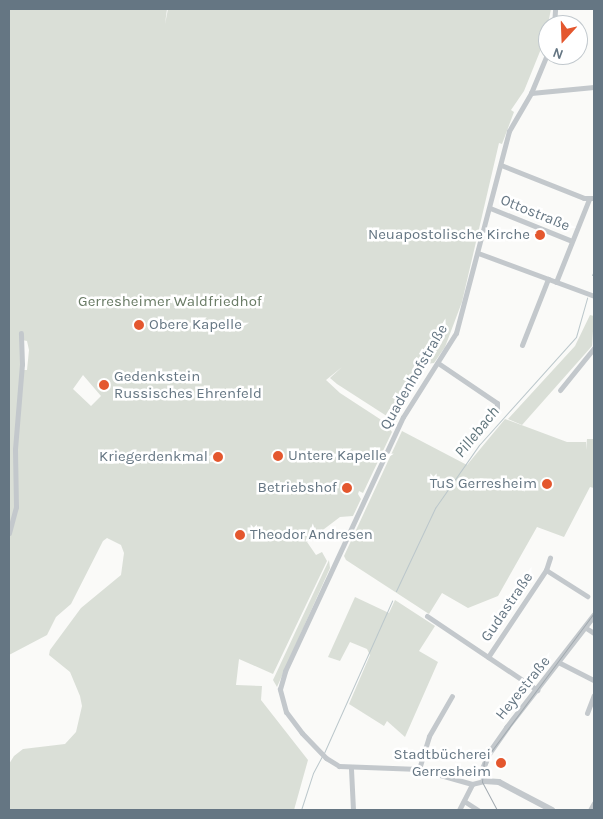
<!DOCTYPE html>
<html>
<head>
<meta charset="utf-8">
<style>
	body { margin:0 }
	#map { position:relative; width:603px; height:819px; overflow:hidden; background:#fafaf8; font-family:Karla,sans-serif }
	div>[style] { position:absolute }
	.green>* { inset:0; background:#dadfd7 }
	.stream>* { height:1px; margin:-0.5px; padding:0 0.5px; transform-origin:0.5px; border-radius:0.5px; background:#bbc7cb }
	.minor>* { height:5px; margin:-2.5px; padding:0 2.5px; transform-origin:2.5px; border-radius:2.5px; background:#c3c8cc }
	.tertiary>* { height:6px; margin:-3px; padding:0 3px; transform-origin:3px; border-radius:3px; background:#c3c8cc }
	.tram>* { height:1px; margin:-0.5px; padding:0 0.5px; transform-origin:0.5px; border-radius:0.5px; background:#a2aab0 }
	.dots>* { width:14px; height:14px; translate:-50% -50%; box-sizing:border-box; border:2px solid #fff; border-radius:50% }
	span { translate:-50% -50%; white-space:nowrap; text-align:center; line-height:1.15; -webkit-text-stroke:5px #fff; paint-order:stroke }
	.street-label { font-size:15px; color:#657683 }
	.poi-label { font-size:15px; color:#657683 }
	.right { translate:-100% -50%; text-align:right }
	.left { translate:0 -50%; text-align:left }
	.park-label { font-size:15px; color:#687a64 }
	.water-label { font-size:16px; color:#60757c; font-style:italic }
	.frame { position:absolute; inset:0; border:10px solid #657683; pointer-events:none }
	.north { position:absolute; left:538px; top:15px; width:50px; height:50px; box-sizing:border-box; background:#fff; border:1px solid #c1c8cd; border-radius:50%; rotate:200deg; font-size:14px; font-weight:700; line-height:20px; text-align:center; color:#657683 }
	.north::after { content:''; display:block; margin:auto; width:18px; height:22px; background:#e4572e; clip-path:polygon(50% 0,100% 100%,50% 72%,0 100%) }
</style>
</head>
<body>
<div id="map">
	<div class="green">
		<i style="clip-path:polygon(evenodd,9px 9px,167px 9px,165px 24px,168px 9px,551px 9px,545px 39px,524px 91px,511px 110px,514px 112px,502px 144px,499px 143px,462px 302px,445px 347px,434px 363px,426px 364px,396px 422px,337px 384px,330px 378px,342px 367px,326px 380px,340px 393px,386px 423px,392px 432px,363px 493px,359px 491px,358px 494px,361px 499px,353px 516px,340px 517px,307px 542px,316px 555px,322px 552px,327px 561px,273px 674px,239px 659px,236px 685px,262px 686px,261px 700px,308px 760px,294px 810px,9px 810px,9px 764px,14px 756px,23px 749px,65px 744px,76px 732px,82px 706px,80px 696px,70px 672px,49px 655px,50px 650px,81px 608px,121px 575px,124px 553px,121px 545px,107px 538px,103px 541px,71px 604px,56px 617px,47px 635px,9px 655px,9px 537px,19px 496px,9px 530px,9px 9px,22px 340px,27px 341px,29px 350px,27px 370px,23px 370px,22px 340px,9px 9px,83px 375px,101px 396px,91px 406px,73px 389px,83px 375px,9px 9px,221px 451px,225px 454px,224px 461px,210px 462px,209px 456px,221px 451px)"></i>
		<i style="clip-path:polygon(590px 315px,594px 316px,592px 346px,522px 425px,508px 419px,575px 346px)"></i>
		<i style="clip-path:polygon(505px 419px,567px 442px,586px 442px,586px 450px,587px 439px,594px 439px,594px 488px,590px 487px,564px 537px,537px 527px,498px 596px,468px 608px,442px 593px,429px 614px,346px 560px,344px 556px,402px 431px,467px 465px)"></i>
		<i style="clip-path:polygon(329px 560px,330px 568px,277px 687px,273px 680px)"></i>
		<i style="clip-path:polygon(355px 597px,389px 613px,395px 600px,435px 626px,419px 651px,438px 662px,405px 737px,387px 721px,384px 726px,349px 704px,370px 655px,367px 649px,350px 642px,340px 661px,328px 657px)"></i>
	</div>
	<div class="stream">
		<i style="left:592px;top:275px;width:4px;rotate:-63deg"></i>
		<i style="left:396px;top:591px;width:92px;rotate:-64.8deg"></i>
		<i style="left:435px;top:508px;width:77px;rotate:-55.1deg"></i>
		<i style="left:479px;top:445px;width:145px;rotate:-48.1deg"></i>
		<i style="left:576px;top:337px;width:41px;rotate:-74.2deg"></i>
		<i style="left:324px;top:753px;width:167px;rotate:-65.9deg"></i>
		<i style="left:301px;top:810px;width:39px;rotate:-72deg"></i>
		<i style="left:313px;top:773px;width:19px;rotate:-62deg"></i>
	</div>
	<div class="minor">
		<i style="left:554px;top:25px;width:16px;rotate:-86deg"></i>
		<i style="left:531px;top:93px;width:63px;rotate:-5.4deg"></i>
		<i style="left:501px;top:165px;width:89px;rotate:21.7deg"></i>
		<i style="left:584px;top:198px;width:10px"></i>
		<i style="left:490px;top:208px;width:88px;rotate:21.9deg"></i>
		<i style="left:478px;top:253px;width:124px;rotate:20.3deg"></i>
		<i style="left:556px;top:282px;width:89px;rotate:-68.3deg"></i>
		<i style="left:522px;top:345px;width:71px;rotate:-68.5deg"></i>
		<i style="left:438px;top:363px;width:71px;rotate:34.1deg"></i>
		<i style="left:497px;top:403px;width:6px;rotate:90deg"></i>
		<i style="left:560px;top:390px;width:54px;rotate:-51deg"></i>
		<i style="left:9px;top:533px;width:27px;rotate:-75deg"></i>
		<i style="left:16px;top:507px;width:58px;rotate:-91deg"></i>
		<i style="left:15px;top:449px;width:85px;rotate:-85.3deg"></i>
		<i style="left:22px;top:364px;width:31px;rotate:-92deg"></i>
		<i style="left:546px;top:570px;width:49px;rotate:32.4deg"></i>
		<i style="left:427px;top:616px;width:133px;rotate:33.9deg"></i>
		<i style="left:586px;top:628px;width:9px;rotate:32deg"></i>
		<i style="left:488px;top:657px;width:105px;rotate:-56.3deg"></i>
		<i style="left:546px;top:570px;width:13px;rotate:-72deg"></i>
		<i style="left:560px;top:663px;width:38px;rotate:27deg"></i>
		<i style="left:587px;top:713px;width:19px;rotate:-69deg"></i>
		<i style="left:351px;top:769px;width:41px;rotate:87.2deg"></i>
		<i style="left:419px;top:769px;width:34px;rotate:-73deg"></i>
		<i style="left:429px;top:736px;width:46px;rotate:-60.1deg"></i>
		<i style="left:484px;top:781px;width:12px;rotate:166deg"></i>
		<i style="left:472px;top:784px;width:55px;rotate:-164.2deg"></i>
		<i style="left:419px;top:769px;width:80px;rotate:-177.9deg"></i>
		<i style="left:339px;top:766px;width:15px;rotate:-148deg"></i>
		<i style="left:326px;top:758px;width:35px;rotate:-134deg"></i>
		<i style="left:302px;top:733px;width:26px;rotate:-127deg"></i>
		<i style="left:286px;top:712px;width:24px;rotate:-105deg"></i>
		<i style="left:280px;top:689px;width:19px;rotate:-74deg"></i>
		<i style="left:285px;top:671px;width:280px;rotate:-65.1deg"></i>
		<i style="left:403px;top:417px;width:99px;rotate:-57.8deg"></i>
		<i style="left:456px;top:333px;width:209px;rotate:-75.3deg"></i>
		<i style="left:509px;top:131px;width:44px;rotate:-59.9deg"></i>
		<i style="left:531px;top:93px;width:44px;rotate:-67.5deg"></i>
		<i style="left:464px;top:801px;width:17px;rotate:33deg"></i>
		<i style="left:459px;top:810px;width:29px;rotate:-63deg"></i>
		<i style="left:590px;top:810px;width:8px;rotate:-60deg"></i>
	</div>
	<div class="tertiary">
		<i style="left:552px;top:810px;width:60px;rotate:-152.2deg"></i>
		<i style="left:499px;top:782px;width:15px;rotate:-176deg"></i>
		<i style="left:484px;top:781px;width:12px;rotate:-95deg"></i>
		<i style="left:483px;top:769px;width:16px;rotate:-68deg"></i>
		<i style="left:489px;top:754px;width:32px;rotate:-55deg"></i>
		<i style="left:507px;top:728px;width:142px;rotate:-52.2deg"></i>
	</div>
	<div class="tram">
		<i style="left:497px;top:810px;width:32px;rotate:-118deg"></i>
		<i style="left:482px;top:782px;width:21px;rotate:-85deg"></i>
		<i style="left:484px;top:761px;width:184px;rotate:-53.4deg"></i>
	</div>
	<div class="dots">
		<i style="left:540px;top:235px;background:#e4572e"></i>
		<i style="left:139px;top:325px;background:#e4572e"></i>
		<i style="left:104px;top:385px;background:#e4572e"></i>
		<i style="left:278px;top:456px;background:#e4572e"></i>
		<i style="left:218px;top:457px;background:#e4572e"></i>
		<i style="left:547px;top:484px;background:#e4572e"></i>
		<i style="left:347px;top:488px;background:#e4572e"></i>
		<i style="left:240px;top:535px;background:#e4572e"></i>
		<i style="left:501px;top:763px;background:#e4572e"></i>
	</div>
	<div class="street-label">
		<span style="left:535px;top:213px;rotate:22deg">Ottostraße</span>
		<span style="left:414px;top:377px;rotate:-60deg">Quadenhofstraße</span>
		<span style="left:507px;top:607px;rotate:-56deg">Gudastraße</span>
		<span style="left:523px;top:688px;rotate:-51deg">Heyestraße</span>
	</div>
	<div class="poi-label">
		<span class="right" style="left:530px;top:235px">Neuapostolische Kirche</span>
		<span class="left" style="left:149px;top:325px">Obere Kapelle</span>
		<span class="left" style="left:114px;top:385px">Gedenkstein<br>Russisches Ehrenfeld</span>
		<span class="left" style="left:288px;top:456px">Untere Kapelle</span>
		<span class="right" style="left:208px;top:457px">Kriegerdenkmal</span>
		<span class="right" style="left:537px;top:484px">TuS Gerresheim</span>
		<span class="right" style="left:337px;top:488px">Betriebshof</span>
		<span class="left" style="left:250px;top:535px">Theodor Andresen</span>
		<span class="right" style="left:491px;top:763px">Stadtbücherei<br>Gerresheim</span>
	</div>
	<div class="park-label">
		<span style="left:170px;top:302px">Gerresheimer Waldfriedhof</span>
	</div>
	<div class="water-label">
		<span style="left:477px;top:432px;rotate:-51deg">Pillebach</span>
	</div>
	<div class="frame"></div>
	<div class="north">N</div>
</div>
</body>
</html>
